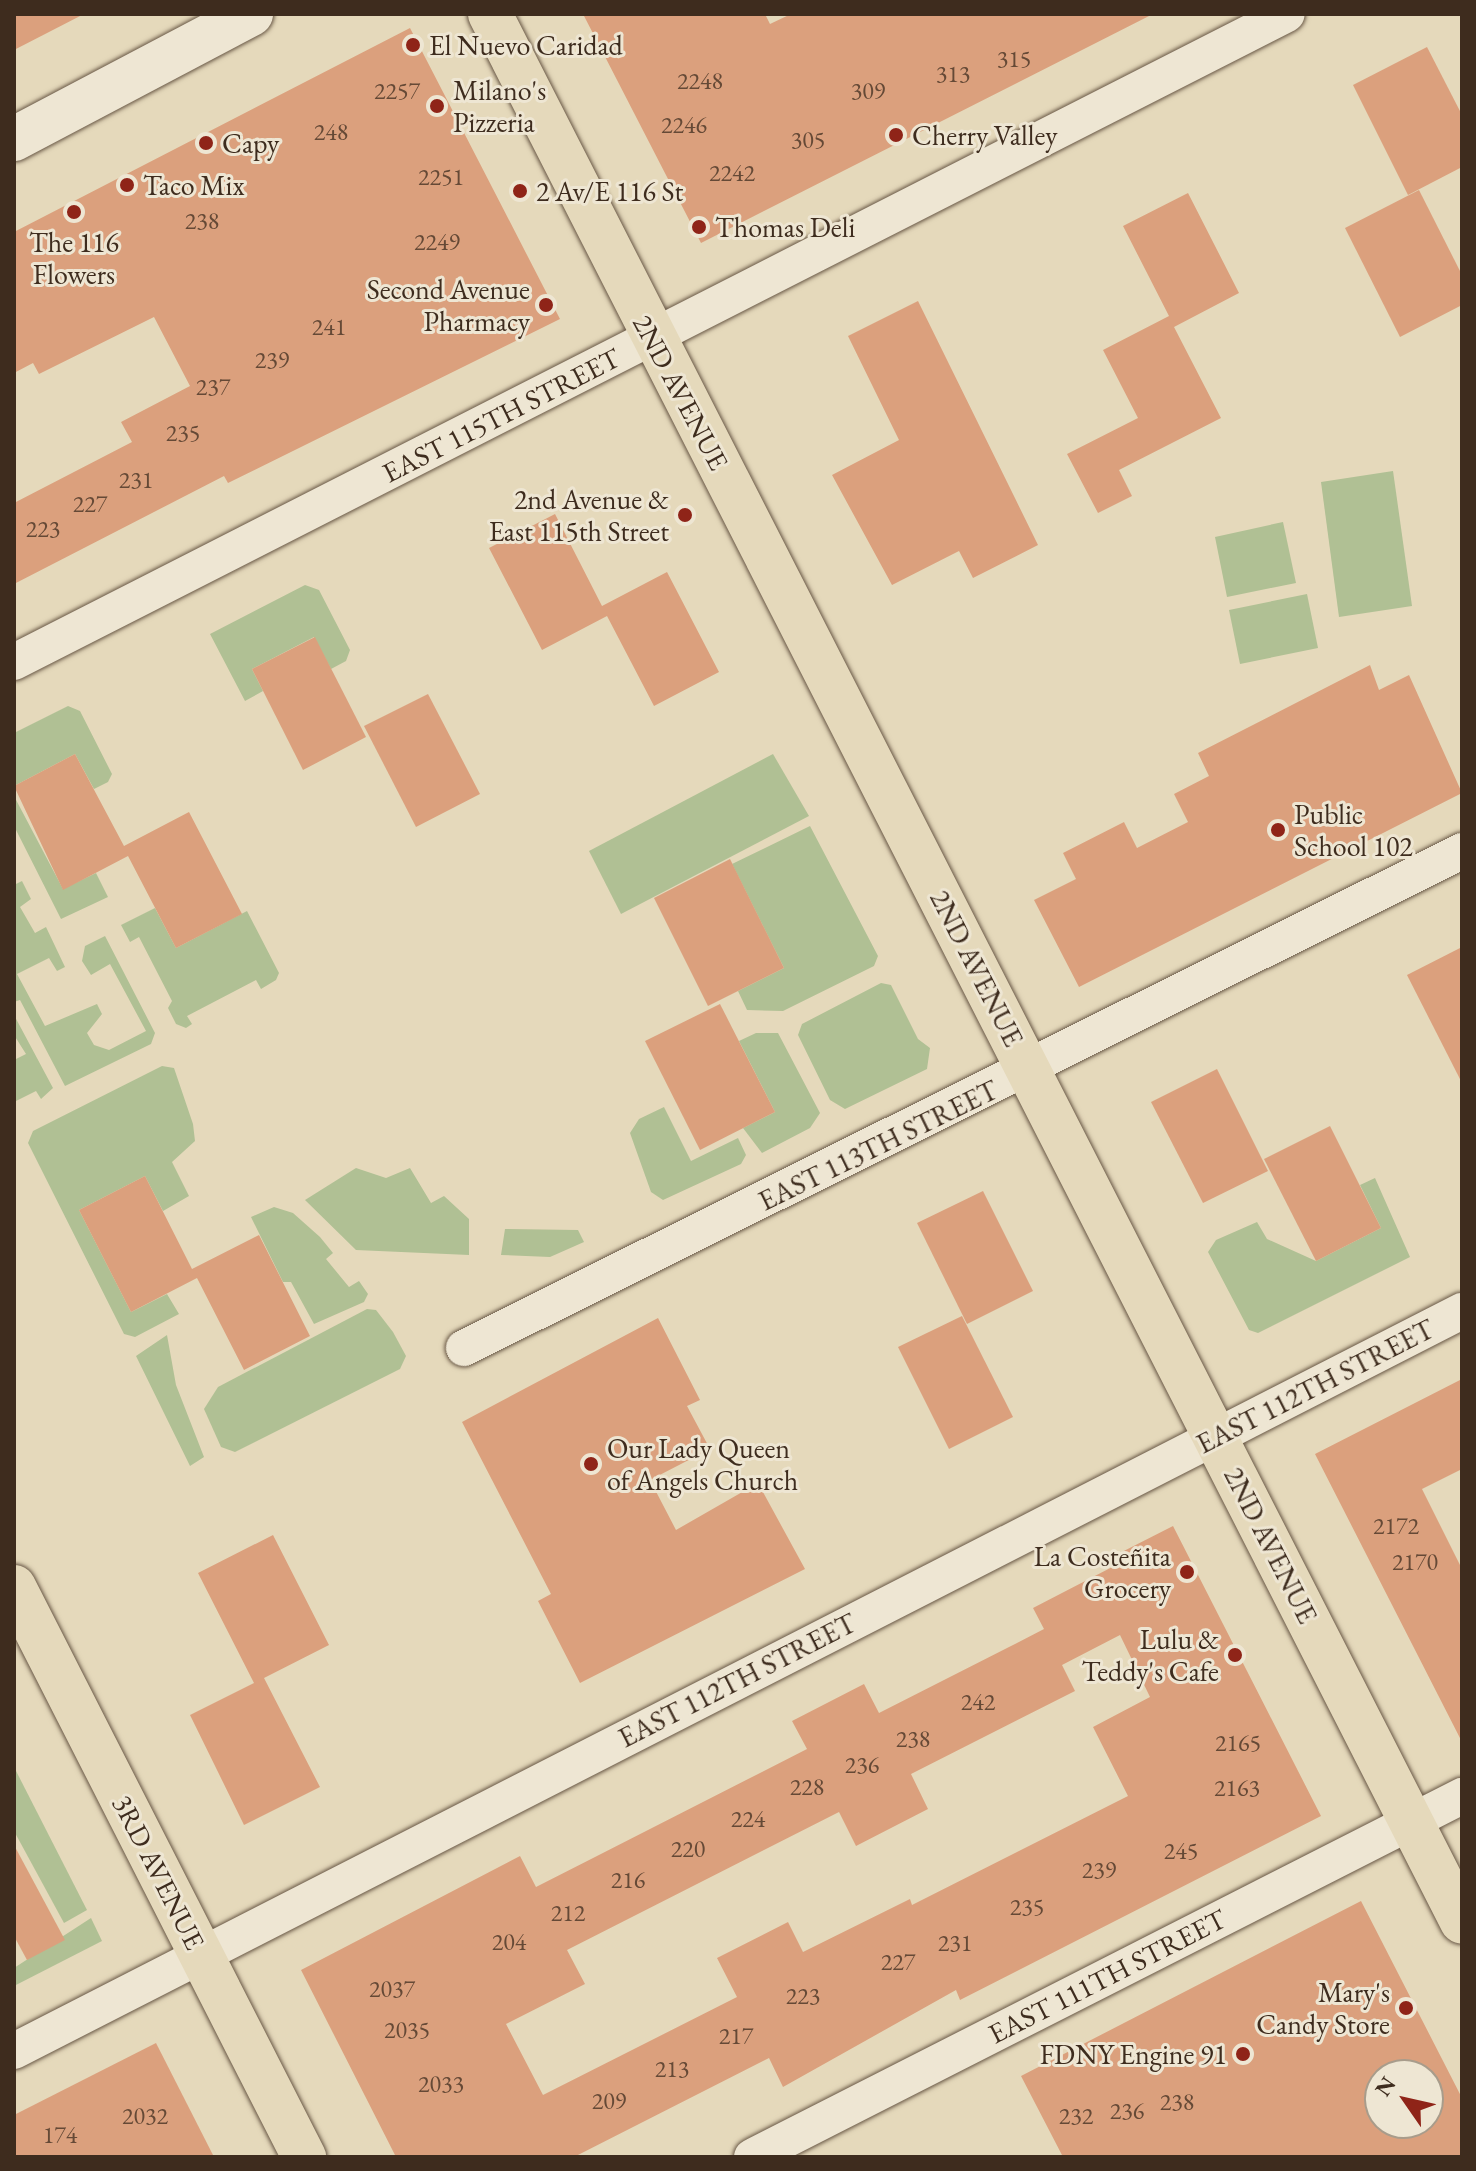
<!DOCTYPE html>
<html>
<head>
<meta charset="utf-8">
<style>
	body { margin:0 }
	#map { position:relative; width:1476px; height:2171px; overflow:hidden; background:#e5d9bb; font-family:"EB Garamond",serif }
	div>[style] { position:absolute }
	.green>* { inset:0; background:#b0c094 }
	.building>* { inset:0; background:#dba07d }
	.roads { filter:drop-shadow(0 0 2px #685745) drop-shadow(0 0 2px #685745) }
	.street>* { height:36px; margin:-18px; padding:0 18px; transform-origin:18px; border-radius:18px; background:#eee6d3 }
	.secondary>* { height:44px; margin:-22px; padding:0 22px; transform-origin:22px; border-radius:22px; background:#eee6d3 }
	.primary>* { height:44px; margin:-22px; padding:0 22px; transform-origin:22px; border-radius:22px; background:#e5d9bb }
	.dots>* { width:22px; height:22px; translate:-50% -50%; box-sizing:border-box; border:4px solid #eee6d3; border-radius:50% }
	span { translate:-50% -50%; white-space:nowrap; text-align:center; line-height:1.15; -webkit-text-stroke:6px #eee6d3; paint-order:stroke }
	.number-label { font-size:24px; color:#654936 }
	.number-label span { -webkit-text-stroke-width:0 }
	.poi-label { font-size:28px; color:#3e2c1e }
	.left { translate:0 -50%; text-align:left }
	.right { translate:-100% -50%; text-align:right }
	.street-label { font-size:28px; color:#3e2c1e }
	.frame { position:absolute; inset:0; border:16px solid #3e2c1e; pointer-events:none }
	.north { position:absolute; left:1364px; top:2059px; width:80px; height:80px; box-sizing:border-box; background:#eee6d3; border:2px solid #a89c8b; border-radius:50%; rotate:304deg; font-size:22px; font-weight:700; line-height:32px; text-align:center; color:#3e2c1e }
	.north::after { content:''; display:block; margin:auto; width:28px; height:36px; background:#8f2418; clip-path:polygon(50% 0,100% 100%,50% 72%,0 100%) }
</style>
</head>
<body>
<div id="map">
	<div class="green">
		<i style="clip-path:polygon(1393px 471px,1412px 606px,1339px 617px,1321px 482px)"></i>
		<i style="clip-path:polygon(1283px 522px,1296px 583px,1227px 597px,1215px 537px)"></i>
		<i style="clip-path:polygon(305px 585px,319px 590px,350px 650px,346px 661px,331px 669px,314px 637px,252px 669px,263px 691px,245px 701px,210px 634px)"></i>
		<i style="clip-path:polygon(1307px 594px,1318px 648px,1240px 664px,1229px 610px)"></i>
		<i style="clip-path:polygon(68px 706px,80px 711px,112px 774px,108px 782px,94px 789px,75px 754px,14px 786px,14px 733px)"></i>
		<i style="clip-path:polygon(773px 754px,809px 816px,621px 914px,589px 851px)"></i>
		<i style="clip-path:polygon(14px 796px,63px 889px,96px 873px,108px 897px,61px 919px,14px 826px)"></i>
		<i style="clip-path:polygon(810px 826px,878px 956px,874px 966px,783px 1011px,747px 1010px,738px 991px,784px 968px,732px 864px)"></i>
		<i style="clip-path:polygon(22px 881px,31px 899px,20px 907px,35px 933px,46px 927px,65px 967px,57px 971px,49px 958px,17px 974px,45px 1026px,97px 1004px,102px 1014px,87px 1033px,94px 1045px,109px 1050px,146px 1031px,110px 964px,91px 975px,82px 961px,85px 946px,105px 936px,155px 1033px,151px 1044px,65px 1086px,20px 1000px,14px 1002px,14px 885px)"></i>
		<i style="clip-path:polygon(155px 908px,176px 948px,247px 911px,279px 973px,276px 980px,261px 989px,256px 980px,187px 1016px,192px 1024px,186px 1028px,176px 1024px,168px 1008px,172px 1001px,139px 937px,130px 942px,121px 925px)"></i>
		<i style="clip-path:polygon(881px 983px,891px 985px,918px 1039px,930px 1048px,927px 1069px,845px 1109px,830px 1100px,798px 1035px,802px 1024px)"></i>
		<i style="clip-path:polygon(14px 1015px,53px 1088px,41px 1099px,36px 1091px,14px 1102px,14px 1060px,26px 1054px,14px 1035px)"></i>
		<i style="clip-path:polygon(756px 1033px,778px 1033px,820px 1113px,810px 1128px,762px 1153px,743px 1128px,775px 1112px,739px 1041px)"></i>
		<i style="clip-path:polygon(162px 1066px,174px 1068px,193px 1124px,195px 1141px,172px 1162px,189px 1196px,163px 1211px,145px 1176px,79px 1210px,131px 1312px,167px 1294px,179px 1314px,135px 1337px,124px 1334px,28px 1143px,33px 1131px)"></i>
		<i style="clip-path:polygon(664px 1107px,691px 1161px,738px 1138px,746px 1155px,741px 1164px,663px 1200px,651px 1192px,630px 1133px,639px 1119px)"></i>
		<i style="clip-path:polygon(356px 1168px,386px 1178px,410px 1168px,431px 1203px,444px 1196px,469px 1219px,469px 1255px,356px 1250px,305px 1200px)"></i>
		<i style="clip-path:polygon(1375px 1178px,1410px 1257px,1258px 1333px,1249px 1330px,1208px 1252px,1216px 1240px,1257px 1222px,1267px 1239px,1316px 1261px,1381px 1228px,1360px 1185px)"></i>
		<i style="clip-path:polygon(274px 1207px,293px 1213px,320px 1237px,333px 1253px,326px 1259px,349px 1287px,359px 1281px,368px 1294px,364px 1302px,314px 1324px,291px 1282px,283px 1282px,251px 1217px)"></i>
		<i style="clip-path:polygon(505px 1229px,578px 1230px,584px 1242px,550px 1257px,501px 1255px)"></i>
		<i style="clip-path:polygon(367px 1309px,376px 1310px,393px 1332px,406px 1356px,400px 1369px,235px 1452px,221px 1447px,204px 1409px,218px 1387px)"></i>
		<i style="clip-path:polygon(167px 1335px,176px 1385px,204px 1457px,190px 1466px,136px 1356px)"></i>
		<i style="clip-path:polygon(14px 1767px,87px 1910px,64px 1923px,14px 1831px)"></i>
		<i style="clip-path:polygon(91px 1918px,102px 1941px,14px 1986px,14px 1968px)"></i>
	</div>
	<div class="building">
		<i style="clip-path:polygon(14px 14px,84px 14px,14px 50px)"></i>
		<i style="clip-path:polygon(583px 14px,765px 14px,770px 24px,791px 14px,1153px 14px,701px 243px)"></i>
		<i style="clip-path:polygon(410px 28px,560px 319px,228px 483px,224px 476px,14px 584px,14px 503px,132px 442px,121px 422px,190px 386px,154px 317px,39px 374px,33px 363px,14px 373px,14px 232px)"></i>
		<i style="clip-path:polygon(1427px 47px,1462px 115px,1462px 167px,1408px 195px,1353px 85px)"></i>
		<i style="clip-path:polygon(1419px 190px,1462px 275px,1462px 305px,1400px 337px,1345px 228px)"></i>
		<i style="clip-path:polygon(1188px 193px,1239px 293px,1174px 327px,1221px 418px,1119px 470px,1132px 496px,1098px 513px,1067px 454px,1138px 418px,1103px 350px,1169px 316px,1123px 226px)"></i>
		<i style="clip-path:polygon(918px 301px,1038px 545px,973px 578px,959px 551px,892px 585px,832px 475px,899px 440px,848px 336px)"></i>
		<i style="clip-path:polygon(555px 514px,602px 606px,667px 572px,719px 672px,654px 706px,607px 616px,542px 650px,489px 548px)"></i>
		<i style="clip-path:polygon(315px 637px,366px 737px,303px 770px,252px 669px)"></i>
		<i style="clip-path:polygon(1370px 665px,1379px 690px,1409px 675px,1462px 793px,1079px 987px,1034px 900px,1076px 879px,1063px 853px,1124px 822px,1137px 848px,1188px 822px,1174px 794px,1209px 776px,1198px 753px)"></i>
		<i style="clip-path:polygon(428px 694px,480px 794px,416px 827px,364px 726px)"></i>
		<i style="clip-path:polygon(75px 754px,124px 846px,189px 812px,242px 914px,176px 948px,128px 856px,63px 890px,14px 786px)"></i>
		<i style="clip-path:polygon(730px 859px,784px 968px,708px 1006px,654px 898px)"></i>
		<i style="clip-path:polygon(1462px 947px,1462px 1083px,1407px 975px)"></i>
		<i style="clip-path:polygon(720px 1004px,775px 1112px,700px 1150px,645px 1041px)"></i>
		<i style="clip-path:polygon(1217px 1069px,1268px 1171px,1203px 1203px,1151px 1102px)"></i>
		<i style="clip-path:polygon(1330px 1126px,1381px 1228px,1316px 1261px,1264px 1159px)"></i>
		<i style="clip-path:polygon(145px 1176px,192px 1269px,259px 1235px,310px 1336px,244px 1370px,197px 1278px,131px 1312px,79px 1210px)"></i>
		<i style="clip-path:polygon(983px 1191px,1033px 1291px,967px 1324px,917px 1223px)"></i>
		<i style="clip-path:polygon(962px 1316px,1013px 1417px,949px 1449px,898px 1347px)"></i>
		<i style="clip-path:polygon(658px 1318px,700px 1400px,687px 1406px,710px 1449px,650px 1480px,676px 1530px,758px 1483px,805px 1569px,580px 1683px,538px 1601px,551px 1594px,462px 1422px)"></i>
		<i style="clip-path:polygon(1462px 1379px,1462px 1469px,1422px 1489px,1462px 1569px,1462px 1742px,1315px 1454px)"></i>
		<i style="clip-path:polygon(evenodd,1173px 1526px,1321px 1816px,960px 2000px,956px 1990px,783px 2087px,769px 2058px,574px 2157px,396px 2157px,301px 1970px,520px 1856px,536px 1887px,597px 1856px,807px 1749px,792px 1721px,864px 1684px,879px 1713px,1011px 1646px,1044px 1629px,1033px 1608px,1118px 1564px,1114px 1556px,1173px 1526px,1120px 1635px,1150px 1697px,1093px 1727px,1128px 1796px,912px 1905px,910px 1899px,803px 1952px,788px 1922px,717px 1958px,737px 1997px,543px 2095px,506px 2024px,585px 1984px,567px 1950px,839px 1812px,856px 1846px,928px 1809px,911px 1774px,1075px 1691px,1062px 1665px,1120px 1635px)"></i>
		<i style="clip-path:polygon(273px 1535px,329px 1645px,264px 1678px,320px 1787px,244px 1825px,190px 1715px,254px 1683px,198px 1573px)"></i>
		<i style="clip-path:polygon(14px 1845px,65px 1940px,27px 1960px,14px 1936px)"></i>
		<i style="clip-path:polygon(evenodd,1361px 1901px,1462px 2098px,1462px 2157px,1063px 2157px,1021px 2076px,1361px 1901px,1380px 2075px,1428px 2075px,1428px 2123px,1380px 2123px,1380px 2075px)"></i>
		<i style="clip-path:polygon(156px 2043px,214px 2157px,14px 2157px,14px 2115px)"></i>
	</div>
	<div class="roads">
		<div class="street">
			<i style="left:14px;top:662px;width:1428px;rotate:-26.98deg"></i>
			<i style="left:464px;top:1348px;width:1115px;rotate:-26.47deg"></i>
			<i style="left:14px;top:2051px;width:1626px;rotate:-27.07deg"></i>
			<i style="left:752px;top:2157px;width:797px;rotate:-26.95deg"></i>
		</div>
		<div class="secondary">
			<i style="left:14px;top:139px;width:268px;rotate:-27.8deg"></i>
		</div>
		<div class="primary">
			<i style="left:490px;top:14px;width:2141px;rotate:63deg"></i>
			<i style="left:14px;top:1587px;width:640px;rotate:63.03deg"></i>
		</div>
	</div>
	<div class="dots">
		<i style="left:413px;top:45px;background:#8f2418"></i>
		<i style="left:437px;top:106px;background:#8f2418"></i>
		<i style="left:896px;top:135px;background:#8f2418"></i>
		<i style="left:206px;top:143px;background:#8f2418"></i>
		<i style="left:127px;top:185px;background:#8f2418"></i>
		<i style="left:520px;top:191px;background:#8f2418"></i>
		<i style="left:74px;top:212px;background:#8f2418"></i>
		<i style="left:699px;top:227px;background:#8f2418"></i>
		<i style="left:546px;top:305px;background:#8f2418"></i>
		<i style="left:685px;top:515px;background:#8f2418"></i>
		<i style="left:1278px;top:830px;background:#8f2418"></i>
		<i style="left:591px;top:1464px;background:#8f2418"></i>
		<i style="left:1187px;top:1572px;background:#8f2418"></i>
		<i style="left:1235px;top:1655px;background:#8f2418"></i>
		<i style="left:1406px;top:2008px;background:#8f2418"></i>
		<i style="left:1243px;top:2054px;background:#8f2418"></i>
	</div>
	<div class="number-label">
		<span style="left:1014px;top:59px">315</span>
		<span style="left:953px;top:74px">313</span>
		<span style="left:700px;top:81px">2248</span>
		<span style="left:397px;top:91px">2257</span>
		<span style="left:868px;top:91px">309</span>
		<span style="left:684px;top:125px">2246</span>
		<span style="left:331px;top:132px">248</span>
		<span style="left:808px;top:140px">305</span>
		<span style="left:732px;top:173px">2242</span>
		<span style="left:441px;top:177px">2251</span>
		<span style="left:202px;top:221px">238</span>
		<span style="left:437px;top:242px">2249</span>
		<span style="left:329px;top:327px">241</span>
		<span style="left:272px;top:360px">239</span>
		<span style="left:213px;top:387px">237</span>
		<span style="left:183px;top:433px">235</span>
		<span style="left:136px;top:480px">231</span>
		<span style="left:90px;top:504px">227</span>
		<span style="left:43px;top:529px">223</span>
		<span style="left:1396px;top:1526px">2172</span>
		<span style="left:1415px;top:1562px">2170</span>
		<span style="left:978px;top:1702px">242</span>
		<span style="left:913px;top:1739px">238</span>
		<span style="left:1238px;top:1743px">2165</span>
		<span style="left:862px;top:1765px">236</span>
		<span style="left:807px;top:1787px">228</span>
		<span style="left:1237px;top:1788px">2163</span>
		<span style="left:748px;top:1819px">224</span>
		<span style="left:688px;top:1849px">220</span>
		<span style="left:1181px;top:1851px">245</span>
		<span style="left:1099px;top:1870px">239</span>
		<span style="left:628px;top:1880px">216</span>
		<span style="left:1027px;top:1907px">235</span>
		<span style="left:568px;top:1913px">212</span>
		<span style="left:509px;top:1942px">204</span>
		<span style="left:955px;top:1943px">231</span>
		<span style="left:898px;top:1962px">227</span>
		<span style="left:392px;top:1989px">2037</span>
		<span style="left:803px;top:1996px">223</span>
		<span style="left:407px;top:2030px">2035</span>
		<span style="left:736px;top:2036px">217</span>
		<span style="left:672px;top:2069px">213</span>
		<span style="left:441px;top:2084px">2033</span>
		<span style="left:609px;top:2101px">209</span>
		<span style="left:1177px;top:2102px">238</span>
		<span style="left:1127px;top:2111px">236</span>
		<span style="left:145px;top:2116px">2032</span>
		<span style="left:1076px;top:2116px">232</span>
		<span style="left:60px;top:2135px">174</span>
	</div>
	<div class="poi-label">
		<span class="left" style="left:429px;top:45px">El Nuevo Caridad</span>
		<span class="left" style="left:453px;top:106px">Milano's<br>Pizzeria</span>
		<span class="left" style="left:912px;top:135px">Cherry Valley</span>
		<span class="left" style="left:222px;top:143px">Capy</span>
		<span class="left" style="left:143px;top:185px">Taco Mix</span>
		<span class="left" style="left:536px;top:191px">2 Av/E 116 St</span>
		<span class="left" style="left:715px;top:227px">Thomas Deli</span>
		<span style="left:74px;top:258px">The 116<br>Flowers</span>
		<span class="right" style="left:530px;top:305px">Second Avenue<br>Pharmacy</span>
		<span class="right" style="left:669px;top:515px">2nd Avenue &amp;<br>East 115th Street</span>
		<span class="left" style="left:1294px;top:830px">Public<br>School 102</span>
		<span class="left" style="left:607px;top:1464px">Our Lady Queen<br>of Angels Church</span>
		<span class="right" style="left:1171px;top:1572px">La Costeñita<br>Grocery</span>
		<span class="right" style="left:1219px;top:1655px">Lulu &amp;<br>Teddy's Cafe</span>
		<span class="right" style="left:1390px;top:2008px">Mary's<br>Candy Store</span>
		<span class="right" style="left:1227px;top:2054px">FDNY Engine 91</span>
	</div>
	<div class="street-label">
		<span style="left:681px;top:392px;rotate:62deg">2ND AVENUE</span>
		<span style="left:501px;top:415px;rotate:-27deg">EAST 115TH STREET</span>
		<span style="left:977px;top:968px;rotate:63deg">2ND AVENUE</span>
		<span style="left:878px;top:1145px;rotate:-26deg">EAST 113TH STREET</span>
		<span style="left:1315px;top:1386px;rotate:-27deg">EAST 112TH STREET</span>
		<span style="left:1271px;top:1545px;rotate:63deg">2ND AVENUE</span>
		<span style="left:737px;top:1680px;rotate:-27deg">EAST 112TH STREET</span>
		<span style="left:159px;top:1872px;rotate:63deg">3RD AVENUE</span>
		<span style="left:1107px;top:1976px;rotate:-27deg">EAST 111TH STREET</span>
	</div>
	<div class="frame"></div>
	<div class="north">N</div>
</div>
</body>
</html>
